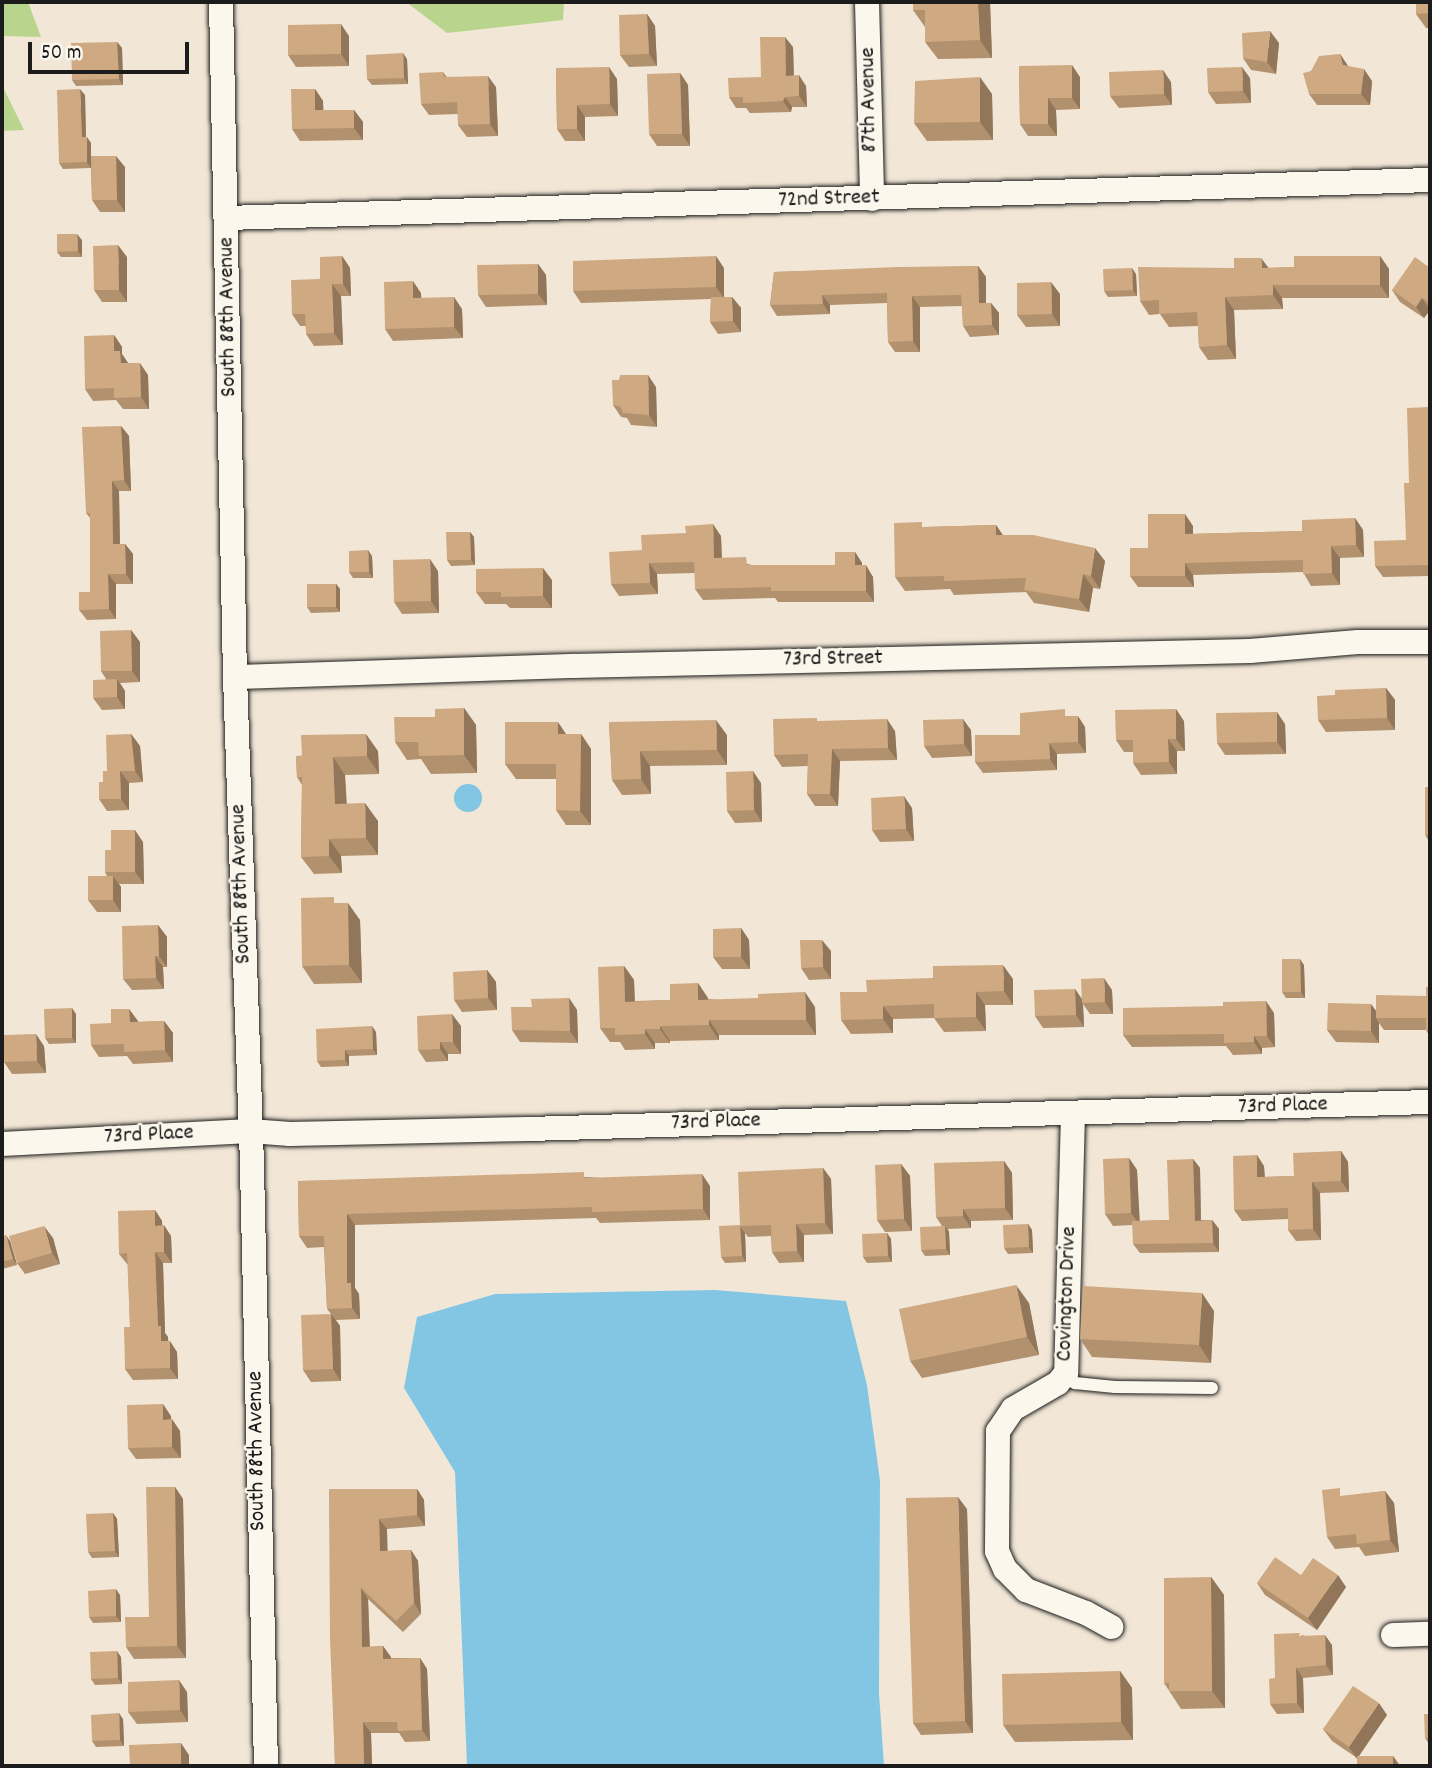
<!DOCTYPE html>
<html>
<head>
<meta charset="utf-8">
<style>
	body { margin:0 }
	#map { position:relative; width:1432px; height:1768px; overflow:hidden; background:#f2e7d7; font-family:Dekko,sans-serif }
	div>[style] { position:absolute }
	.green>* { inset:0; background:#b9d48c }
	.water>* { inset:0; background:#83c6e4 }
	.round { border-radius:50% }
	.roads { filter:drop-shadow(0 0 2px #1c1c1c) drop-shadow(0 0 2px #1c1c1c) }
	.service>* { height:12px; margin:-6px; padding:0 6px; transform-origin:6px; border-radius:6px; background:#fbf7ec }
	.minor>* { height:24px; margin:-12px; padding:0 12px; transform-origin:12px; border-radius:12px; background:#fbf7ec }
	.wall>* { inset:0; background:#b2916f }
	.shaded-wall>* { inset:0; background:#91765a }
	.building>* { inset:0; background:#cfa981 }
	span { translate:-50% -50%; white-space:nowrap; text-align:center; line-height:1.15; -webkit-text-stroke:5px #fbf7ec; paint-order:stroke }
	.street-label { font-size:23px; color:#1c1c1c }
	.frame { position:absolute; inset:0; border:4px solid #1c1c1c; pointer-events:none }
	.scale { position:absolute; left:28px; top:42px; width:161px; height:32px; box-sizing:border-box; border:4px solid #1c1c1c; border-top:0; padding-left:9px; font-size:21px; line-height:24px; white-space:nowrap; color:#1c1c1c; -webkit-text-stroke:5px #fbf7ec; paint-order:stroke }
</style>
</head>
<body>
<div id="map">
	<div class="green">
		<i style="clip-path:polygon(2px 2px,28px 2px,41px 37px,2px 36px)"></i>
		<i style="clip-path:polygon(406px 2px,564px 2px,563px 20px,447px 33px)"></i>
		<i style="clip-path:polygon(2px 85px,24px 130px,2px 131px)"></i>
	</div>
	<div class="water">
		<i class="round" style="left:454px;top:784px;width:28px;height:28px"></i>
		<i style="clip-path:polygon(715px 1290px,846px 1301px,867px 1385px,880px 1481px,879px 1693px,884px 1766px,467px 1766px,455px 1472px,404px 1388px,417px 1317px,495px 1294px)"></i>
	</div>
	<div class="roads">
		<div class="service">
			<i style="left:1064px;top:1377px;width:13px;rotate:29deg"></i>
			<i style="left:1075px;top:1383px;width:40px;rotate:5.7deg"></i>
			<i style="left:1115px;top:1387px;width:97px;rotate:0.6deg"></i>
		</div>
		<div class="minor">
			<i style="left:221px;top:2px;width:675px;rotate:88.81deg"></i>
			<i style="left:235px;top:677px;width:491px;rotate:88deg"></i>
			<i style="left:252px;top:1168px;width:598px;rotate:88.66deg"></i>
			<i style="left:867px;top:2px;width:197px;rotate:88.5deg"></i>
			<i style="left:227px;top:218px;width:1204px;rotate:-1.81deg"></i>
			<i style="left:235px;top:677px;width:338px;rotate:-1.9deg"></i>
			<i style="left:573px;top:666px;width:677px;rotate:-1.27deg"></i>
			<i style="left:1250px;top:651px;width:108px;rotate:-4.8deg"></i>
			<i style="left:1358px;top:642px;width:72px"></i>
			<i style="left:1073px;top:1113px;width:260px;rotate:91.5deg"></i>
			<i style="left:1066px;top:1373px;width:13px;rotate:129deg"></i>
			<i style="left:1058px;top:1383px;width:52px;rotate:150deg"></i>
			<i style="left:1013px;top:1409px;width:27px;rotate:124deg"></i>
			<i style="left:998px;top:1431px;width:120px;rotate:90.5deg"></i>
			<i style="left:997px;top:1551px;width:20px;rotate:66deg"></i>
			<i style="left:1005px;top:1569px;width:30px;rotate:45deg"></i>
			<i style="left:1026px;top:1590px;width:64px;rotate:21deg"></i>
			<i style="left:1086px;top:1613px;width:29px;rotate:29deg"></i>
			<i style="left:2px;top:1144px;width:248px;rotate:-3deg"></i>
			<i style="left:250px;top:1131px;width:40px;rotate:4.3deg"></i>
			<i style="left:290px;top:1134px;width:239px;rotate:-1.2deg"></i>
			<i style="left:529px;top:1129px;width:901px;rotate:-1.72deg"></i>
			<i style="left:1393px;top:1635px;width:37px;rotate:-2deg"></i>
		</div>
	</div>
	<div class="wall">
		<i style="clip-path:polygon(990px 2px,992px 58px,938px 59px,925px 42px,925px 27px,913px 10px)"></i>
		<i style="clip-path:polygon(1430px 2px,1430px 28px,1426px 28px,1416px 14px)"></i>
		<i style="clip-path:polygon(647px 14px,655px 26px,657px 66px,629px 67px,620px 55px)"></i>
		<i style="clip-path:polygon(349px 36px,349px 66px,296px 67px,288px 55px)"></i>
		<i style="clip-path:polygon(117px 42px,122px 48px,123px 85px,76px 86px,72px 80px)"></i>
		<i style="clip-path:polygon(1279px 43px,1276px 74px,1251px 70px,1243px 58px)"></i>
		<i style="clip-path:polygon(793px 47px,794px 76px,806px 86px,807px 107px,792px 107px,791px 112px,750px 113px,746px 108px,736px 108px,729px 97px,761px 77px)"></i>
		<i style="clip-path:polygon(1340px 54px,1348px 66px,1372px 81px,1370px 105px,1317px 105px,1309px 94px,1311px 71px)"></i>
		<i style="clip-path:polygon(407px 59px,408px 84px,372px 85px,367px 79px)"></i>
		<i style="clip-path:polygon(1019px 66px,1080px 77px,1080px 109px,1056px 110px,1057px 136px,1028px 136px,1020px 124px)"></i>
		<i style="clip-path:polygon(556px 68px,617px 79px,618px 116px,585px 117px,585px 141px,565px 141px,557px 129px)"></i>
		<i style="clip-path:polygon(443px 72px,447px 77px,496px 87px,498px 136px,467px 137px,458px 125px,458px 114px,429px 115px,421px 104px)"></i>
		<i style="clip-path:polygon(680px 73px,688px 85px,690px 146px,657px 146px,649px 134px)"></i>
		<i style="clip-path:polygon(1250px 78px,1251px 103px,1216px 104px,1208px 92px)"></i>
		<i style="clip-path:polygon(1171px 82px,1172px 105px,1119px 108px,1110px 96px)"></i>
		<i style="clip-path:polygon(315px 89px,323px 101px,323px 110px,354px 110px,363px 122px,363px 140px,300px 141px,292px 129px)"></i>
		<i style="clip-path:polygon(992px 94px,993px 140px,927px 141px,914px 123px)"></i>
		<i style="clip-path:polygon(85px 95px,86px 137px,91px 143px,91px 156px,125px 167px,125px 212px,100px 212px,92px 200px,91px 168px,63px 169px,59px 163px)"></i>
		<i style="clip-path:polygon(82px 240px,82px 257px,61px 257px,57px 252px)"></i>
		<i style="clip-path:polygon(342px 256px,350px 268px,351px 296px,341px 296px,343px 345px,314px 346px,306px 334px,306px 326px,300px 326px,292px 314px,320px 279px)"></i>
		<i style="clip-path:polygon(1380px 256px,1389px 269px,1389px 298px,1282px 298px,1283px 309px,1234px 310px,1236px 359px,1208px 360px,1199px 347px,1198px 326px,1169px 327px,1160px 314px,1149px 315px,1140px 301px,1268px 268px,1294px 267px)"></i>
		<i style="clip-path:polygon(127px 257px,127px 302px,102px 302px,94px 290px)"></i>
		<i style="clip-path:polygon(538px 264px,546px 275px,547px 305px,486px 307px,478px 295px)"></i>
		<i style="clip-path:polygon(978px 266px,986px 277px,986px 303px,991px 303px,999px 313px,999px 335px,970px 337px,963px 326px,962px 306px,920px 307px,920px 352px,895px 352px,888px 342px,887px 303px,830px 305px,830px 314px,777px 316px,770px 305px,774px 272px)"></i>
		<i style="clip-path:polygon(724px 268px,724px 297px,732px 297px,741px 308px,741px 332px,718px 334px,710px 322px,711px 299px,581px 303px,573px 291px)"></i>
		<i style="clip-path:polygon(1430px 268px,1430px 310px,1424px 318px,1400px 302px,1392px 290px)"></i>
		<i style="clip-path:polygon(1136px 274px,1137px 296px,1108px 297px,1104px 291px)"></i>
		<i style="clip-path:polygon(421px 293px,421px 298px,462px 309px,463px 338px,393px 341px,385px 329px)"></i>
		<i style="clip-path:polygon(1060px 294px,1060px 326px,1026px 327px,1017px 315px)"></i>
		<i style="clip-path:polygon(114px 335px,122px 347px,122px 354px,128px 363px,148px 375px,149px 409px,123px 409px,116px 400px,93px 401px,85px 389px)"></i>
		<i style="clip-path:polygon(656px 387px,657px 427px,631px 425px,627px 418px,621px 417px,613px 405px)"></i>
		<i style="clip-path:polygon(1430px 407px,1430px 576px,1383px 577px,1375px 566px,1406px 540px,1409px 483px)"></i>
		<i style="clip-path:polygon(121px 426px,129px 436px,131px 491px,119px 491px,120px 544px,125px 544px,133px 554px,133px 584px,116px 584px,116px 619px,87px 620px,79px 610px,90px 592px,90px 518px,86px 513px)"></i>
		<i style="clip-path:polygon(1355px 518px,1363px 530px,1364px 557px,1340px 558px,1340px 585px,1311px 586px,1303px 572px,1193px 575px,1194px 587px,1138px 587px,1130px 576px,1148px 548px,1193px 526px,1193px 534px,1302px 531px)"></i>
		<i style="clip-path:polygon(996px 525px,1003px 535px,1105px 561px,1100px 589px,1093px 588px,1089px 612px,1034px 603px,1026px 592px,954px 595px,950px 589px,905px 591px,895px 577px,926px 527px)"></i>
		<i style="clip-path:polygon(470px 532px,474px 537px,475px 565px,451px 566px,447px 560px)"></i>
		<i style="clip-path:polygon(721px 536px,722px 558px,752px 565px,835px 565px,855px 552px,862px 563px,862px 565px,873px 577px,874px 602px,778px 602px,775px 598px,703px 600px,695px 589px,695px 573px,657px 574px,658px 594px,619px 596px,611px 584px,642px 550px)"></i>
		<i style="clip-path:polygon(372px 556px,373px 578px,353px 578px,349px 572px)"></i>
		<i style="clip-path:polygon(438px 571px,439px 613px,402px 614px,394px 602px)"></i>
		<i style="clip-path:polygon(552px 580px,552px 608px,510px 608px,506px 604px,485px 604px,476px 592px)"></i>
		<i style="clip-path:polygon(336px 584px,340px 589px,340px 612px,311px 613px,307px 607px)"></i>
		<i style="clip-path:polygon(131px 630px,140px 642px,140px 682px,120px 683px,125px 691px,125px 709px,102px 710px,93px 698px,106px 679px,101px 671px)"></i>
		<i style="clip-path:polygon(1386px 688px,1395px 700px,1395px 730px,1326px 732px,1318px 720px,1335px 695px)"></i>
		<i style="clip-path:polygon(464px 708px,476px 725px,477px 773px,431px 774px,421px 759px,407px 760px,395px 742px,435px 717px)"></i>
		<i style="clip-path:polygon(1071px 716px,1085px 727px,1086px 753px,1057px 754px,1057px 770px,983px 773px,975px 762px,1020px 735px)"></i>
		<i style="clip-path:polygon(819px 721px,895px 731px,897px 760px,840px 761px,838px 806px,815px 806px,807px 794px,808px 766px,782px 767px,774px 755px)"></i>
		<i style="clip-path:polygon(1184px 721px,1185px 751px,1177px 751px,1177px 774px,1141px 775px,1133px 763px,1133px 752px,1124px 752px,1116px 740px)"></i>
		<i style="clip-path:polygon(609px 722px,727px 735px,727px 765px,650px 766px,651px 794px,622px 795px,612px 780px)"></i>
		<i style="clip-path:polygon(1285px 724px,1286px 754px,1225px 755px,1217px 743px)"></i>
		<i style="clip-path:polygon(971px 730px,972px 756px,932px 758px,924px 746px)"></i>
		<i style="clip-path:polygon(131px 734px,140px 746px,143px 782px,129px 783px,129px 810px,107px 811px,99px 799px,103px 782px)"></i>
		<i style="clip-path:polygon(566px 734px,581px 734px,591px 749px,591px 825px,566px 825px,556px 810px,556px 779px,516px 779px,505px 764px)"></i>
		<i style="clip-path:polygon(378px 751px,379px 774px,345px 775px,347px 804px,378px 821px,378px 855px,341px 856px,342px 873px,314px 874px,301px 857px,302px 785px,297px 777px,296px 756px)"></i>
		<i style="clip-path:polygon(761px 783px,762px 822px,735px 823px,727px 811px)"></i>
		<i style="clip-path:polygon(1430px 787px,1430px 843px,1425px 835px)"></i>
		<i style="clip-path:polygon(912px 808px,914px 841px,880px 842px,872px 830px)"></i>
		<i style="clip-path:polygon(143px 842px,144px 884px,119px 884px,121px 887px,121px 912px,97px 912px,88px 900px,107px 876px,105px 872px,111px 850px)"></i>
		<i style="clip-path:polygon(338px 903px,360px 920px,362px 983px,314px 984px,302px 966px)"></i>
		<i style="clip-path:polygon(158px 925px,167px 937px,167px 967px,163px 967px,164px 989px,132px 990px,123px 979px)"></i>
		<i style="clip-path:polygon(741px 928px,749px 940px,750px 969px,722px 969px,713px 957px)"></i>
		<i style="clip-path:polygon(831px 951px,831px 979px,809px 980px,801px 968px)"></i>
		<i style="clip-path:polygon(1304px 965px,1305px 998px,1286px 998px,1282px 992px)"></i>
		<i style="clip-path:polygon(624px 966px,634px 980px,635px 1001px,670px 1000px,698px 983px,708px 999px,815px 1007px,816px 1035px,719px 1035px,719px 1040px,670px 1041px,670px 1043px,655px 1043px,655px 1049px,625px 1050px,620px 1042px,610px 1042px,600px 1028px)"></i>
		<i style="clip-path:polygon(487px 970px,496px 982px,497px 1010px,462px 1012px,454px 1000px)"></i>
		<i style="clip-path:polygon(1013px 979px,1013px 1005px,985px 1005px,986px 1031px,944px 1032px,934px 1018px,893px 1019px,893px 1033px,851px 1034px,841px 1020px,867px 992px)"></i>
		<i style="clip-path:polygon(1430px 987px,1430px 1037px,1426px 1030px,1384px 1030px,1379px 1023px,1379px 1043px,1336px 1042px,1327px 1030px,1376px 1011px,1426px 996px)"></i>
		<i style="clip-path:polygon(1075px 989px,1082px 999px,1112px 990px,1113px 1014px,1090px 1014px,1083px 1004px,1084px 1027px,1043px 1028px,1035px 1016px)"></i>
		<i style="clip-path:polygon(569px 998px,577px 1010px,578px 1043px,520px 1042px,512px 1030px,532px 1007px)"></i>
		<i style="clip-path:polygon(129px 1009px,138px 1022px,164px 1021px,173px 1033px,173px 1062px,133px 1064px,127px 1056px,99px 1057px,91px 1045px,111px 1023px)"></i>
		<i style="clip-path:polygon(1274px 1013px,1275px 1047px,1262px 1048px,1262px 1054px,1233px 1055px,1226px 1046px,1132px 1047px,1123px 1035px)"></i>
		<i style="clip-path:polygon(76px 1014px,76px 1043px,49px 1044px,45px 1038px)"></i>
		<i style="clip-path:polygon(461px 1026px,461px 1054px,448px 1054px,448px 1061px,426px 1062px,418px 1050px)"></i>
		<i style="clip-path:polygon(376px 1032px,377px 1055px,349px 1056px,349px 1066px,321px 1067px,317px 1061px)"></i>
		<i style="clip-path:polygon(44px 1046px,46px 1073px,12px 1074px,4px 1062px)"></i>
		<i style="clip-path:polygon(1341px 1151px,1348px 1162px,1349px 1192px,1320px 1193px,1321px 1240px,1296px 1241px,1288px 1230px,1288px 1219px,1242px 1221px,1234px 1210px,1264px 1166px,1265px 1177px,1294px 1176px)"></i>
		<i style="clip-path:polygon(1129px 1158px,1137px 1170px,1139px 1221px,1169px 1220px,1193px 1159px,1200px 1168px,1201px 1220px,1212px 1220px,1219px 1229px,1219px 1252px,1140px 1253px,1133px 1244px,1133px 1225px,1113px 1226px,1105px 1214px)"></i>
		<i style="clip-path:polygon(1004px 1161px,1012px 1173px,1013px 1220px,971px 1221px,971px 1228px,948px 1229px,949px 1232px,950px 1255px,925px 1256px,921px 1250px,942px 1226px,936px 1217px)"></i>
		<i style="clip-path:polygon(901px 1164px,910px 1176px,912px 1231px,885px 1232px,877px 1220px)"></i>
		<i style="clip-path:polygon(823px 1168px,831px 1179px,833px 1234px,804px 1235px,804px 1262px,779px 1263px,772px 1252px,771px 1236px,748px 1237px,745px 1233px,746px 1262px,725px 1263px,721px 1257px,740px 1225px)"></i>
		<i style="clip-path:polygon(588px 1177px,710px 1186px,710px 1220px,600px 1223px,596px 1218px,355px 1225px,355px 1288px,359px 1294px,360px 1319px,336px 1320px,340px 1326px,341px 1381px,311px 1382px,303px 1370px,331px 1314px,327px 1309px,324px 1247px,307px 1248px,299px 1236px,298px 1181px)"></i>
		<i style="clip-path:polygon(155px 1210px,162px 1221px,162px 1225px,171px 1236px,172px 1263px,163px 1263px,165px 1333px,168px 1337px,168px 1341px,177px 1352px,178px 1379px,133px 1380px,125px 1369px,130px 1327px,128px 1264px,127px 1264px,119px 1254px)"></i>
		<i style="clip-path:polygon(1028px 1224px,1032px 1230px,1033px 1253px,1008px 1254px,1004px 1248px)"></i>
		<i style="clip-path:polygon(887px 1233px,891px 1239px,892px 1262px,867px 1263px,863px 1257px)"></i>
		<i style="clip-path:polygon(2px 1236px,10px 1241px,17px 1265px,2px 1269px)"></i>
		<i style="clip-path:polygon(53px 1238px,60px 1264px,25px 1274px,17px 1263px)"></i>
		<i style="clip-path:polygon(1029px 1303px,1039px 1355px,922px 1378px,910px 1361px)"></i>
		<i style="clip-path:polygon(1214px 1311px,1211px 1363px,1092px 1357px,1080px 1339px)"></i>
		<i style="clip-path:polygon(171px 1416px,171px 1419px,180px 1431px,181px 1458px,136px 1459px,128px 1448px)"></i>
		<i style="clip-path:polygon(175px 1487px,183px 1499px,186px 1658px,134px 1659px,126px 1647px,149px 1617px)"></i>
		<i style="clip-path:polygon(329px 1489px,417px 1489px,424px 1500px,425px 1526px,387px 1529px,387px 1551px,411px 1550px,418px 1561px,421px 1614px,403px 1632px,368px 1599px,370px 1647px,383px 1646px,391px 1658px,420px 1658px,427px 1669px,430px 1741px,405px 1742px,399px 1733px,371px 1733px,372px 1766px,335px 1766px)"></i>
		<i style="clip-path:polygon(1385px 1491px,1394px 1503px,1399px 1552px,1365px 1556px,1359px 1547px,1335px 1549px,1327px 1537px,1345px 1496px)"></i>
		<i style="clip-path:polygon(967px 1509px,973px 1733px,921px 1735px,913px 1723px)"></i>
		<i style="clip-path:polygon(113px 1513px,117px 1519px,119px 1557px,92px 1558px,88px 1552px)"></i>
		<i style="clip-path:polygon(1301px 1575px,1346px 1587px,1317px 1630px,1265px 1595px,1257px 1583px)"></i>
		<i style="clip-path:polygon(1211px 1577px,1224px 1595px,1225px 1708px,1181px 1709px,1164px 1683px)"></i>
		<i style="clip-path:polygon(120px 1595px,121px 1622px,93px 1623px,89px 1617px)"></i>
		<i style="clip-path:polygon(1302px 1635px,1332px 1645px,1333px 1675px,1303px 1678px,1304px 1713px,1277px 1714px,1270px 1704px,1275px 1678px)"></i>
		<i style="clip-path:polygon(121px 1657px,122px 1684px,95px 1685px,91px 1679px)"></i>
		<i style="clip-path:polygon(1120px 1671px,1132px 1688px,1133px 1740px,1015px 1742px,1003px 1725px)"></i>
		<i style="clip-path:polygon(187px 1692px,188px 1722px,137px 1724px,128px 1712px)"></i>
		<i style="clip-path:polygon(1430px 1714px,1430px 1744px,1429px 1744px,1425px 1738px)"></i>
		<i style="clip-path:polygon(1387px 1715px,1358px 1756px,1393px 1756px,1400px 1766px,1357px 1766px,1357px 1758px,1332px 1741px,1323px 1729px)"></i>
		<i style="clip-path:polygon(123px 1719px,124px 1746px,96px 1747px,92px 1741px)"></i>
	</div>
	<div class="shaded-wall">
		<i style="clip-path:polygon(978px 2px,990px 2px,992px 58px,980px 40px)"></i>
		<i style="clip-path:polygon(647px 14px,655px 26px,657px 66px,649px 54px)"></i>
		<i style="clip-path:polygon(341px 24px,349px 36px,349px 66px,341px 54px)"></i>
		<i style="clip-path:polygon(1270px 31px,1279px 43px,1276px 74px,1267px 62px)"></i>
		<i style="clip-path:polygon(785px 37px,793px 47px,794px 86px,786px 76px)"></i>
		<i style="clip-path:polygon(117px 42px,122px 48px,123px 85px,119px 79px)"></i>
		<i style="clip-path:polygon(403px 53px,407px 59px,408px 84px,404px 78px)"></i>
		<i style="clip-path:polygon(1340px 54px,1348px 66px,1343px 65px)"></i>
		<i style="clip-path:polygon(1072px 65px,1080px 77px,1080px 109px,1072px 98px)"></i>
		<i style="clip-path:polygon(609px 67px,617px 79px,618px 116px,610px 104px)"></i>
		<i style="clip-path:polygon(1242px 67px,1250px 78px,1251px 103px,1243px 91px)"></i>
		<i style="clip-path:polygon(1364px 69px,1372px 81px,1370px 105px,1361px 94px)"></i>
		<i style="clip-path:polygon(1163px 70px,1171px 82px,1172px 105px,1164px 94px)"></i>
		<i style="clip-path:polygon(680px 73px,688px 85px,690px 146px,682px 134px)"></i>
		<i style="clip-path:polygon(799px 75px,806px 86px,807px 107px,799px 96px)"></i>
		<i style="clip-path:polygon(488px 76px,496px 87px,498px 136px,490px 124px)"></i>
		<i style="clip-path:polygon(980px 77px,992px 94px,993px 140px,980px 122px)"></i>
		<i style="clip-path:polygon(80px 89px,85px 95px,86px 143px,82px 137px)"></i>
		<i style="clip-path:polygon(315px 89px,323px 101px,324px 122px,315px 110px)"></i>
		<i style="clip-path:polygon(785px 97px,792px 107px,791px 112px,783px 101px)"></i>
		<i style="clip-path:polygon(1048px 98px,1056px 110px,1057px 136px,1048px 124px)"></i>
		<i style="clip-path:polygon(577px 105px,585px 117px,585px 141px,577px 129px)"></i>
		<i style="clip-path:polygon(354px 110px,363px 122px,363px 140px,354px 128px)"></i>
		<i style="clip-path:polygon(87px 137px,91px 143px,91px 168px,87px 162px)"></i>
		<i style="clip-path:polygon(116px 156px,125px 167px,125px 212px,117px 200px)"></i>
		<i style="clip-path:polygon(77px 234px,82px 240px,82px 257px,78px 251px)"></i>
		<i style="clip-path:polygon(118px 245px,127px 257px,127px 302px,119px 290px)"></i>
		<i style="clip-path:polygon(342px 256px,350px 268px,351px 296px,343px 284px)"></i>
		<i style="clip-path:polygon(716px 256px,724px 268px,724px 298px,716px 287px)"></i>
		<i style="clip-path:polygon(1380px 256px,1389px 269px,1389px 298px,1380px 285px)"></i>
		<i style="clip-path:polygon(1261px 258px,1271px 271px,1262px 268px)"></i>
		<i style="clip-path:polygon(538px 264px,546px 275px,547px 305px,538px 294px)"></i>
		<i style="clip-path:polygon(978px 266px,986px 277px,986px 314px,979px 303px)"></i>
		<i style="clip-path:polygon(1132px 268px,1136px 274px,1137px 296px,1133px 290px)"></i>
		<i style="clip-path:polygon(413px 281px,421px 293px,422px 310px,413px 298px)"></i>
		<i style="clip-path:polygon(1051px 282px,1060px 294px,1060px 326px,1052px 314px)"></i>
		<i style="clip-path:polygon(332px 284px,341px 296px,343px 345px,334px 333px)"></i>
		<i style="clip-path:polygon(1273px 285px,1282px 298px,1283px 309px,1273px 295px)"></i>
		<i style="clip-path:polygon(822px 295px,830px 305px,830px 314px,823px 304px)"></i>
		<i style="clip-path:polygon(912px 296px,920px 307px,920px 352px,913px 341px)"></i>
		<i style="clip-path:polygon(454px 297px,462px 309px,463px 338px,454px 327px)"></i>
		<i style="clip-path:polygon(732px 297px,741px 308px,741px 332px,733px 321px)"></i>
		<i style="clip-path:polygon(1225px 297px,1234px 310px,1236px 359px,1227px 345px)"></i>
		<i style="clip-path:polygon(1422px 298px,1430px 310px,1424px 318px,1416px 307px)"></i>
		<i style="clip-path:polygon(991px 303px,999px 313px,999px 335px,992px 325px)"></i>
		<i style="clip-path:polygon(114px 335px,122px 347px,122px 354px,128px 363px,121px 363px,114px 351px)"></i>
		<i style="clip-path:polygon(140px 363px,148px 375px,149px 409px,141px 397px)"></i>
		<i style="clip-path:polygon(648px 375px,656px 387px,657px 427px,649px 415px)"></i>
		<i style="clip-path:polygon(121px 426px,129px 436px,131px 491px,124px 480px)"></i>
		<i style="clip-path:polygon(112px 481px,119px 491px,120px 554px,113px 544px)"></i>
		<i style="clip-path:polygon(1185px 514px,1193px 526px,1193px 546px,1185px 534px)"></i>
		<i style="clip-path:polygon(1355px 518px,1363px 530px,1364px 557px,1356px 545px)"></i>
		<i style="clip-path:polygon(713px 524px,721px 536px,722px 569px,714px 558px)"></i>
		<i style="clip-path:polygon(996px 525px,1005px 539px,996px 535px)"></i>
		<i style="clip-path:polygon(470px 532px,474px 537px,475px 565px,471px 560px)"></i>
		<i style="clip-path:polygon(125px 544px,133px 554px,133px 584px,126px 574px)"></i>
		<i style="clip-path:polygon(1331px 546px,1340px 558px,1340px 585px,1332px 573px)"></i>
		<i style="clip-path:polygon(1095px 548px,1105px 561px,1100px 589px,1091px 576px)"></i>
		<i style="clip-path:polygon(368px 550px,372px 556px,373px 578px,369px 572px)"></i>
		<i style="clip-path:polygon(855px 552px,862px 563px,862px 577px,855px 565px)"></i>
		<i style="clip-path:polygon(430px 559px,438px 571px,439px 613px,431px 601px)"></i>
		<i style="clip-path:polygon(649px 563px,657px 574px,658px 594px,650px 583px)"></i>
		<i style="clip-path:polygon(1185px 563px,1193px 575px,1194px 587px,1185px 576px)"></i>
		<i style="clip-path:polygon(866px 565px,873px 577px,874px 602px,866px 591px)"></i>
		<i style="clip-path:polygon(543px 568px,552px 580px,552px 608px,543px 596px)"></i>
		<i style="clip-path:polygon(108px 574px,116px 584px,116px 619px,109px 609px)"></i>
		<i style="clip-path:polygon(1083px 574px,1093px 588px,1089px 612px,1079px 599px)"></i>
		<i style="clip-path:polygon(336px 584px,340px 589px,340px 612px,336px 607px)"></i>
		<i style="clip-path:polygon(131px 630px,140px 642px,140px 682px,132px 671px)"></i>
		<i style="clip-path:polygon(117px 679px,125px 691px,125px 709px,117px 697px)"></i>
		<i style="clip-path:polygon(1386px 688px,1395px 700px,1395px 730px,1387px 718px)"></i>
		<i style="clip-path:polygon(464px 708px,476px 725px,477px 773px,464px 755px)"></i>
		<i style="clip-path:polygon(1176px 709px,1184px 721px,1185px 751px,1176px 739px)"></i>
		<i style="clip-path:polygon(1277px 712px,1285px 724px,1286px 754px,1277px 742px)"></i>
		<i style="clip-path:polygon(1078px 716px,1085px 727px,1086px 753px,1078px 742px)"></i>
		<i style="clip-path:polygon(887px 719px,895px 731px,897px 760px,888px 748px)"></i>
		<i style="clip-path:polygon(963px 719px,971px 730px,972px 756px,964px 744px)"></i>
		<i style="clip-path:polygon(716px 720px,727px 735px,727px 765px,717px 750px)"></i>
		<i style="clip-path:polygon(558px 722px,568px 737px,558px 734px)"></i>
		<i style="clip-path:polygon(131px 734px,140px 746px,143px 782px,135px 771px)"></i>
		<i style="clip-path:polygon(366px 734px,378px 751px,379px 774px,367px 756px)"></i>
		<i style="clip-path:polygon(581px 734px,591px 749px,591px 825px,580px 811px)"></i>
		<i style="clip-path:polygon(1168px 739px,1177px 751px,1177px 774px,1169px 762px)"></i>
		<i style="clip-path:polygon(1049px 743px,1057px 754px,1057px 770px,1050px 759px)"></i>
		<i style="clip-path:polygon(832px 749px,840px 761px,838px 806px,830px 794px)"></i>
		<i style="clip-path:polygon(640px 751px,650px 766px,651px 794px,641px 779px)"></i>
		<i style="clip-path:polygon(333px 757px,345px 775px,347px 821px,335px 804px)"></i>
		<i style="clip-path:polygon(120px 771px,129px 783px,129px 810px,121px 799px)"></i>
		<i style="clip-path:polygon(753px 771px,761px 783px,762px 822px,754px 810px)"></i>
		<i style="clip-path:polygon(904px 796px,912px 808px,914px 841px,906px 829px)"></i>
		<i style="clip-path:polygon(365px 803px,378px 821px,378px 855px,366px 838px)"></i>
		<i style="clip-path:polygon(135px 830px,143px 842px,144px 884px,135px 872px)"></i>
		<i style="clip-path:polygon(329px 839px,341px 856px,342px 873px,329px 856px)"></i>
		<i style="clip-path:polygon(113px 876px,121px 887px,121px 912px,113px 900px)"></i>
		<i style="clip-path:polygon(348px 903px,360px 920px,362px 983px,349px 965px)"></i>
		<i style="clip-path:polygon(158px 925px,167px 937px,167px 967px,159px 956px)"></i>
		<i style="clip-path:polygon(741px 928px,749px 940px,750px 969px,741px 957px)"></i>
		<i style="clip-path:polygon(822px 940px,831px 951px,831px 979px,823px 967px)"></i>
		<i style="clip-path:polygon(155px 956px,163px 967px,164px 989px,156px 978px)"></i>
		<i style="clip-path:polygon(1300px 959px,1304px 965px,1305px 998px,1301px 992px)"></i>
		<i style="clip-path:polygon(1003px 965px,1013px 979px,1013px 1005px,1004px 991px)"></i>
		<i style="clip-path:polygon(624px 966px,634px 980px,635px 1016px,625px 1002px)"></i>
		<i style="clip-path:polygon(487px 970px,496px 982px,497px 1010px,488px 998px)"></i>
		<i style="clip-path:polygon(1104px 978px,1112px 990px,1113px 1014px,1105px 1002px)"></i>
		<i style="clip-path:polygon(698px 983px,708px 998px,709px 1014px,698px 1000px)"></i>
		<i style="clip-path:polygon(1075px 989px,1083px 1001px,1082px 1003px,1083px 1004px,1084px 1027px,1076px 1015px)"></i>
		<i style="clip-path:polygon(805px 992px,815px 1007px,816px 1035px,806px 1020px)"></i>
		<i style="clip-path:polygon(976px 992px,985px 1005px,986px 1031px,976px 1017px)"></i>
		<i style="clip-path:polygon(569px 998px,577px 1010px,578px 1043px,570px 1031px)"></i>
		<i style="clip-path:polygon(1266px 1001px,1274px 1013px,1275px 1047px,1267px 1036px)"></i>
		<i style="clip-path:polygon(1371px 1004px,1380px 1016px,1376px 1018px,1379px 1023px,1379px 1043px,1371px 1031px)"></i>
		<i style="clip-path:polygon(883px 1006px,893px 1019px,893px 1033px,883px 1019px)"></i>
		<i style="clip-path:polygon(72px 1008px,76px 1014px,76px 1043px,72px 1038px)"></i>
		<i style="clip-path:polygon(129px 1009px,138px 1021px,138px 1034px,130px 1022px)"></i>
		<i style="clip-path:polygon(452px 1014px,461px 1026px,461px 1054px,453px 1042px)"></i>
		<i style="clip-path:polygon(709px 1020px,719px 1035px,719px 1040px,709px 1025px)"></i>
		<i style="clip-path:polygon(164px 1021px,173px 1033px,173px 1062px,165px 1050px)"></i>
		<i style="clip-path:polygon(372px 1026px,376px 1032px,377px 1055px,373px 1049px)"></i>
		<i style="clip-path:polygon(660px 1026px,670px 1041px,670px 1043px,660px 1029px)"></i>
		<i style="clip-path:polygon(645px 1029px,655px 1043px,655px 1049px,645px 1034px)"></i>
		<i style="clip-path:polygon(36px 1034px,44px 1046px,46px 1073px,37px 1061px)"></i>
		<i style="clip-path:polygon(1254px 1036px,1262px 1048px,1262px 1054px,1254px 1042px)"></i>
		<i style="clip-path:polygon(440px 1042px,448px 1054px,448px 1061px,440px 1049px)"></i>
		<i style="clip-path:polygon(345px 1050px,349px 1056px,349px 1066px,345px 1060px)"></i>
		<i style="clip-path:polygon(1341px 1151px,1348px 1162px,1349px 1192px,1341px 1181px)"></i>
		<i style="clip-path:polygon(1257px 1155px,1264px 1166px,1265px 1188px,1257px 1177px)"></i>
		<i style="clip-path:polygon(1129px 1158px,1137px 1170px,1140px 1225px,1131px 1213px)"></i>
		<i style="clip-path:polygon(1193px 1159px,1200px 1168px,1201px 1230px,1195px 1221px)"></i>
		<i style="clip-path:polygon(1004px 1161px,1012px 1173px,1013px 1220px,1005px 1208px)"></i>
		<i style="clip-path:polygon(901px 1164px,910px 1176px,912px 1231px,904px 1219px)"></i>
		<i style="clip-path:polygon(823px 1168px,831px 1179px,833px 1234px,825px 1223px)"></i>
		<i style="clip-path:polygon(702px 1174px,710px 1186px,710px 1220px,703px 1209px)"></i>
		<i style="clip-path:polygon(1312px 1182px,1320px 1193px,1321px 1240px,1313px 1229px)"></i>
		<i style="clip-path:polygon(963px 1209px,971px 1221px,971px 1228px,963px 1216px)"></i>
		<i style="clip-path:polygon(155px 1210px,162px 1221px,163px 1236px,155px 1226px)"></i>
		<i style="clip-path:polygon(347px 1214px,355px 1225px,355px 1288px,359px 1294px,360px 1319px,352px 1308px,347px 1283px)"></i>
		<i style="clip-path:polygon(1212px 1220px,1219px 1229px,1219px 1252px,1213px 1243px)"></i>
		<i style="clip-path:polygon(796px 1224px,804px 1235px,804px 1262px,797px 1251px)"></i>
		<i style="clip-path:polygon(1028px 1224px,1032px 1230px,1033px 1253px,1029px 1247px)"></i>
		<i style="clip-path:polygon(164px 1225px,171px 1236px,172px 1263px,164px 1252px)"></i>
		<i style="clip-path:polygon(44px 1226px,53px 1238px,60px 1264px,52px 1253px)"></i>
		<i style="clip-path:polygon(945px 1226px,949px 1232px,950px 1255px,946px 1249px)"></i>
		<i style="clip-path:polygon(740px 1227px,745px 1233px,746px 1262px,742px 1256px)"></i>
		<i style="clip-path:polygon(887px 1233px,891px 1239px,892px 1262px,888px 1256px)"></i>
		<i style="clip-path:polygon(6px 1235px,10px 1241px,17px 1265px,13px 1259px)"></i>
		<i style="clip-path:polygon(155px 1252px,163px 1263px,165px 1333px,168px 1337px,169px 1352px,161px 1341px,158px 1326px)"></i>
		<i style="clip-path:polygon(1016px 1285px,1029px 1303px,1039px 1355px,1027px 1337px)"></i>
		<i style="clip-path:polygon(1202px 1293px,1214px 1311px,1211px 1363px,1199px 1345px)"></i>
		<i style="clip-path:polygon(331px 1314px,340px 1326px,341px 1381px,333px 1369px)"></i>
		<i style="clip-path:polygon(170px 1341px,177px 1352px,178px 1379px,170px 1368px)"></i>
		<i style="clip-path:polygon(163px 1404px,171px 1416px,172px 1431px,163px 1420px)"></i>
		<i style="clip-path:polygon(172px 1419px,180px 1431px,181px 1458px,172px 1447px)"></i>
		<i style="clip-path:polygon(175px 1487px,183px 1499px,186px 1658px,177px 1646px)"></i>
		<i style="clip-path:polygon(417px 1489px,424px 1500px,425px 1526px,417px 1515px)"></i>
		<i style="clip-path:polygon(1385px 1491px,1394px 1503px,1399px 1552px,1390px 1540px)"></i>
		<i style="clip-path:polygon(958px 1497px,967px 1509px,973px 1733px,965px 1721px)"></i>
		<i style="clip-path:polygon(113px 1513px,117px 1519px,119px 1557px,115px 1551px)"></i>
		<i style="clip-path:polygon(379px 1519px,387px 1529px,388px 1562px,380px 1551px)"></i>
		<i style="clip-path:polygon(411px 1550px,418px 1561px,421px 1614px,414px 1603px)"></i>
		<i style="clip-path:polygon(1338px 1575px,1346px 1587px,1317px 1630px,1308px 1618px)"></i>
		<i style="clip-path:polygon(1211px 1577px,1224px 1595px,1225px 1708px,1212px 1691px)"></i>
		<i style="clip-path:polygon(361px 1588px,368px 1599px,370px 1658px,362px 1647px)"></i>
		<i style="clip-path:polygon(116px 1589px,120px 1595px,121px 1622px,116px 1616px)"></i>
		<i style="clip-path:polygon(1325px 1635px,1332px 1645px,1333px 1675px,1326px 1665px)"></i>
		<i style="clip-path:polygon(383px 1646px,391px 1657px,391px 1670px,383px 1659px)"></i>
		<i style="clip-path:polygon(117px 1651px,121px 1657px,122px 1684px,118px 1678px)"></i>
		<i style="clip-path:polygon(420px 1658px,427px 1669px,430px 1741px,422px 1730px)"></i>
		<i style="clip-path:polygon(1296px 1668px,1303px 1678px,1304px 1713px,1297px 1703px)"></i>
		<i style="clip-path:polygon(1120px 1671px,1132px 1688px,1133px 1740px,1121px 1722px)"></i>
		<i style="clip-path:polygon(179px 1680px,187px 1692px,188px 1722px,180px 1710px)"></i>
		<i style="clip-path:polygon(1379px 1703px,1387px 1715px,1357px 1759px,1349px 1747px)"></i>
		<i style="clip-path:polygon(119px 1713px,123px 1719px,124px 1746px,120px 1740px)"></i>
		<i style="clip-path:polygon(363px 1722px,371px 1733px,372px 1766px,364px 1766px)"></i>
		<i style="clip-path:polygon(181px 1743px,189px 1755px,189px 1766px,181px 1766px)"></i>
		<i style="clip-path:polygon(1393px 1756px,1400px 1766px,1393px 1766px)"></i>
	</div>
	<div class="building">
		<i style="clip-path:polygon(913px 2px,978px 2px,980px 40px,925px 42px,925px 10px,913px 10px)"></i>
		<i style="clip-path:polygon(1416px 2px,1430px 2px,1430px 13px,1416px 14px)"></i>
		<i style="clip-path:polygon(647px 14px,649px 54px,620px 55px,619px 15px)"></i>
		<i style="clip-path:polygon(341px 24px,341px 54px,288px 55px,288px 25px)"></i>
		<i style="clip-path:polygon(1270px 31px,1267px 62px,1243px 58px,1242px 33px)"></i>
		<i style="clip-path:polygon(760px 37px,785px 37px,786px 76px,799px 75px,799px 96px,785px 97px,783px 101px,743px 103px,743px 97px,729px 97px,728px 78px,761px 77px)"></i>
		<i style="clip-path:polygon(117px 42px,119px 79px,72px 80px,71px 43px)"></i>
		<i style="clip-path:polygon(403px 53px,404px 78px,367px 79px,366px 55px)"></i>
		<i style="clip-path:polygon(1340px 54px,1343px 65px,1364px 69px,1361px 94px,1309px 94px,1303px 73px,1311px 71px,1319px 56px)"></i>
		<i style="clip-path:polygon(1072px 65px,1072px 98px,1048px 98px,1048px 124px,1020px 124px,1019px 66px)"></i>
		<i style="clip-path:polygon(609px 67px,610px 104px,577px 105px,577px 129px,557px 129px,556px 68px)"></i>
		<i style="clip-path:polygon(1242px 67px,1243px 91px,1208px 92px,1207px 68px)"></i>
		<i style="clip-path:polygon(1163px 70px,1164px 94px,1110px 96px,1109px 72px)"></i>
		<i style="clip-path:polygon(443px 72px,444px 77px,488px 76px,490px 124px,458px 125px,457px 102px,421px 104px,419px 73px)"></i>
		<i style="clip-path:polygon(680px 73px,682px 134px,649px 134px,647px 74px)"></i>
		<i style="clip-path:polygon(980px 77px,980px 122px,914px 123px,915px 81px)"></i>
		<i style="clip-path:polygon(80px 89px,82px 137px,87px 137px,87px 162px,59px 163px,57px 90px)"></i>
		<i style="clip-path:polygon(291px 89px,315px 89px,315px 110px,354px 110px,354px 128px,292px 129px)"></i>
		<i style="clip-path:polygon(91px 156px,116px 156px,117px 200px,92px 200px)"></i>
		<i style="clip-path:polygon(57px 234px,77px 234px,78px 251px,57px 252px)"></i>
		<i style="clip-path:polygon(118px 245px,119px 290px,94px 290px,93px 246px)"></i>
		<i style="clip-path:polygon(342px 256px,343px 284px,332px 284px,334px 333px,306px 334px,305px 314px,292px 314px,291px 280px,320px 279px,320px 257px)"></i>
		<i style="clip-path:polygon(716px 256px,716px 287px,573px 291px,573px 261px)"></i>
		<i style="clip-path:polygon(1294px 256px,1380px 256px,1380px 285px,1273px 285px,1273px 295px,1225px 297px,1227px 345px,1199px 347px,1197px 312px,1159px 314px,1159px 300px,1140px 301px,1138px 267px,1234px 268px,1234px 258px,1261px 258px,1262px 268px,1294px 267px)"></i>
		<i style="clip-path:polygon(1415px 257px,1430px 268px,1430px 303px,1422px 298px,1416px 307px,1392px 290px)"></i>
		<i style="clip-path:polygon(538px 264px,538px 294px,478px 295px,477px 265px)"></i>
		<i style="clip-path:polygon(978px 266px,979px 303px,991px 303px,992px 325px,963px 326px,961px 295px,912px 296px,913px 341px,888px 342px,887px 293px,822px 295px,823px 304px,770px 305px,774px 272px,897px 267px)"></i>
		<i style="clip-path:polygon(1132px 268px,1133px 290px,1104px 291px,1103px 269px)"></i>
		<i style="clip-path:polygon(413px 281px,413px 298px,454px 297px,454px 327px,385px 329px,384px 282px)"></i>
		<i style="clip-path:polygon(1051px 282px,1052px 314px,1017px 315px,1017px 283px)"></i>
		<i style="clip-path:polygon(711px 297px,732px 297px,733px 321px,710px 322px)"></i>
		<i style="clip-path:polygon(114px 335px,114px 351px,120px 351px,121px 363px,140px 363px,141px 397px,114px 398px,114px 388px,85px 389px,84px 336px)"></i>
		<i style="clip-path:polygon(620px 375px,648px 375px,649px 415px,623px 413px,621px 407px,613px 405px,612px 380px,619px 380px)"></i>
		<i style="clip-path:polygon(1430px 407px,1430px 565px,1375px 566px,1374px 541px,1406px 540px,1404px 483px,1409px 483px,1407px 408px)"></i>
		<i style="clip-path:polygon(121px 426px,124px 480px,112px 481px,113px 544px,125px 544px,126px 574px,108px 574px,109px 609px,79px 610px,79px 592px,90px 592px,90px 513px,86px 513px,82px 427px)"></i>
		<i style="clip-path:polygon(1148px 514px,1185px 514px,1185px 534px,1302px 531px,1302px 520px,1355px 518px,1356px 545px,1331px 546px,1332px 573px,1303px 574px,1303px 560px,1185px 563px,1185px 576px,1130px 576px,1130px 548px,1148px 548px)"></i>
		<i style="clip-path:polygon(922px 522px,922px 527px,996px 525px,996px 535px,1033px 535px,1095px 548px,1091px 576px,1083px 574px,1079px 599px,1024px 590px,1026px 578px,944px 581px,944px 576px,895px 577px,894px 523px)"></i>
		<i style="clip-path:polygon(713px 524px,714px 558px,746px 557px,747px 565px,835px 565px,835px 552px,855px 552px,855px 565px,866px 565px,866px 591px,771px 591px,771px 587px,695px 589px,694px 562px,649px 563px,650px 583px,611px 584px,609px 552px,642px 550px,641px 535px,686px 533px,685px 526px)"></i>
		<i style="clip-path:polygon(446px 532px,470px 532px,471px 560px,447px 560px)"></i>
		<i style="clip-path:polygon(368px 550px,369px 572px,349px 572px,349px 551px)"></i>
		<i style="clip-path:polygon(430px 559px,431px 601px,394px 602px,393px 560px)"></i>
		<i style="clip-path:polygon(543px 568px,543px 596px,501px 597px,501px 592px,476px 592px,476px 569px)"></i>
		<i style="clip-path:polygon(307px 584px,336px 584px,336px 607px,307px 607px)"></i>
		<i style="clip-path:polygon(131px 630px,132px 671px,101px 671px,100px 631px)"></i>
		<i style="clip-path:polygon(117px 679px,117px 697px,93px 698px,93px 680px)"></i>
		<i style="clip-path:polygon(1386px 688px,1387px 718px,1318px 720px,1317px 696px,1335px 695px,1335px 690px)"></i>
		<i style="clip-path:polygon(464px 708px,464px 755px,419px 756px,418px 742px,395px 742px,394px 717px,435px 717px,435px 709px)"></i>
		<i style="clip-path:polygon(1065px 709px,1065px 716px,1078px 716px,1078px 742px,1049px 743px,1050px 759px,975px 762px,975px 735px,1020px 735px,1020px 713px)"></i>
		<i style="clip-path:polygon(1176px 709px,1176px 739px,1168px 739px,1169px 762px,1133px 763px,1133px 740px,1116px 740px,1115px 710px)"></i>
		<i style="clip-path:polygon(1277px 712px,1277px 742px,1217px 743px,1216px 713px)"></i>
		<i style="clip-path:polygon(817px 718px,817px 721px,887px 719px,888px 748px,832px 749px,830px 794px,807px 794px,808px 754px,774px 755px,773px 719px)"></i>
		<i style="clip-path:polygon(963px 719px,964px 744px,924px 746px,923px 720px)"></i>
		<i style="clip-path:polygon(716px 720px,717px 750px,640px 751px,641px 779px,612px 780px,609px 722px)"></i>
		<i style="clip-path:polygon(505px 722px,558px 722px,558px 734px,581px 734px,580px 811px,556px 810px,556px 764px,505px 764px)"></i>
		<i style="clip-path:polygon(131px 734px,135px 771px,120px 771px,121px 799px,99px 799px,99px 782px,103px 782px,103px 771px,107px 771px,106px 735px)"></i>
		<i style="clip-path:polygon(366px 734px,367px 756px,333px 757px,335px 804px,365px 803px,366px 838px,329px 839px,329px 856px,301px 857px,302px 777px,297px 777px,296px 756px,302px 756px,301px 735px)"></i>
		<i style="clip-path:polygon(753px 771px,754px 810px,727px 811px,726px 772px)"></i>
		<i style="clip-path:polygon(1425px 787px,1430px 787px,1430px 835px,1425px 835px)"></i>
		<i style="clip-path:polygon(904px 796px,906px 829px,872px 830px,871px 798px)"></i>
		<i style="clip-path:polygon(111px 830px,135px 830px,135px 872px,105px 872px,105px 850px,111px 850px)"></i>
		<i style="clip-path:polygon(88px 876px,113px 876px,113px 900px,88px 900px)"></i>
		<i style="clip-path:polygon(334px 897px,334px 903px,348px 903px,349px 965px,302px 966px,301px 898px)"></i>
		<i style="clip-path:polygon(158px 925px,159px 956px,155px 956px,156px 978px,123px 979px,122px 926px)"></i>
		<i style="clip-path:polygon(741px 928px,741px 957px,713px 957px,713px 929px)"></i>
		<i style="clip-path:polygon(800px 940px,822px 940px,823px 967px,801px 968px)"></i>
		<i style="clip-path:polygon(1282px 959px,1300px 959px,1301px 992px,1282px 992px)"></i>
		<i style="clip-path:polygon(1003px 965px,1004px 991px,976px 992px,976px 1017px,934px 1018px,934px 1004px,883px 1006px,883px 1019px,841px 1020px,840px 992px,867px 992px,866px 980px,933px 978px,933px 966px)"></i>
		<i style="clip-path:polygon(624px 966px,625px 1002px,670px 1000px,670px 984px,698px 983px,698px 1000px,758px 998px,758px 994px,805px 992px,806px 1020px,709px 1020px,709px 1025px,660px 1026px,660px 1029px,645px 1029px,645px 1034px,615px 1035px,615px 1028px,600px 1028px,598px 967px)"></i>
		<i style="clip-path:polygon(487px 970px,488px 998px,454px 1000px,453px 972px)"></i>
		<i style="clip-path:polygon(1104px 978px,1105px 1002px,1082px 1003px,1081px 979px)"></i>
		<i style="clip-path:polygon(1426px 987px,1430px 987px,1430px 1030px,1426px 1030px,1426px 1018px,1376px 1018px,1376px 995px,1426px 996px)"></i>
		<i style="clip-path:polygon(1075px 989px,1076px 1015px,1035px 1016px,1034px 990px)"></i>
		<i style="clip-path:polygon(569px 998px,570px 1031px,512px 1030px,511px 1007px,532px 1007px,531px 999px)"></i>
		<i style="clip-path:polygon(1266px 1001px,1267px 1036px,1254px 1036px,1254px 1042px,1224px 1043px,1224px 1034px,1123px 1035px,1123px 1008px,1223px 1006px,1223px 1002px)"></i>
		<i style="clip-path:polygon(1328px 1003px,1371px 1004px,1371px 1031px,1327px 1030px)"></i>
		<i style="clip-path:polygon(72px 1008px,72px 1038px,45px 1038px,44px 1009px)"></i>
		<i style="clip-path:polygon(111px 1009px,129px 1009px,130px 1022px,164px 1021px,165px 1050px,124px 1052px,124px 1044px,91px 1045px,90px 1024px,111px 1023px)"></i>
		<i style="clip-path:polygon(452px 1014px,453px 1042px,440px 1042px,440px 1049px,418px 1050px,417px 1016px)"></i>
		<i style="clip-path:polygon(372px 1026px,373px 1049px,345px 1050px,345px 1060px,317px 1061px,316px 1029px)"></i>
		<i style="clip-path:polygon(36px 1034px,37px 1061px,4px 1062px,3px 1035px)"></i>
		<i style="clip-path:polygon(1341px 1151px,1341px 1181px,1312px 1182px,1313px 1229px,1288px 1230px,1288px 1208px,1234px 1210px,1233px 1156px,1257px 1155px,1257px 1177px,1294px 1176px,1293px 1153px)"></i>
		<i style="clip-path:polygon(1129px 1158px,1131px 1213px,1105px 1214px,1103px 1159px)"></i>
		<i style="clip-path:polygon(1193px 1159px,1195px 1221px,1212px 1220px,1213px 1243px,1133px 1244px,1132px 1221px,1169px 1220px,1167px 1160px)"></i>
		<i style="clip-path:polygon(1004px 1161px,1005px 1208px,963px 1209px,963px 1216px,936px 1217px,934px 1163px)"></i>
		<i style="clip-path:polygon(901px 1164px,904px 1219px,877px 1220px,875px 1165px)"></i>
		<i style="clip-path:polygon(823px 1168px,825px 1223px,796px 1224px,797px 1251px,772px 1252px,771px 1225px,740px 1226px,738px 1172px)"></i>
		<i style="clip-path:polygon(584px 1172px,584px 1178px,702px 1174px,703px 1209px,592px 1212px,592px 1207px,347px 1214px,347px 1283px,351px 1283px,352px 1308px,327px 1309px,324px 1236px,299px 1236px,298px 1181px)"></i>
		<i style="clip-path:polygon(155px 1210px,155px 1226px,164px 1225px,164px 1252px,155px 1252px,158px 1326px,161px 1326px,161px 1341px,170px 1341px,170px 1368px,125px 1369px,124px 1327px,130px 1327px,127px 1253px,119px 1254px,118px 1211px)"></i>
		<i style="clip-path:polygon(1028px 1224px,1029px 1247px,1004px 1248px,1003px 1225px)"></i>
		<i style="clip-path:polygon(740px 1225px,742px 1256px,721px 1257px,719px 1226px)"></i>
		<i style="clip-path:polygon(44px 1226px,52px 1253px,17px 1263px,9px 1236px)"></i>
		<i style="clip-path:polygon(945px 1226px,946px 1249px,921px 1250px,920px 1227px)"></i>
		<i style="clip-path:polygon(887px 1233px,888px 1256px,863px 1257px,862px 1234px)"></i>
		<i style="clip-path:polygon(6px 1235px,13px 1259px,2px 1262px,2px 1236px)"></i>
		<i style="clip-path:polygon(1016px 1285px,1027px 1337px,910px 1361px,899px 1309px)"></i>
		<i style="clip-path:polygon(1083px 1286px,1202px 1293px,1199px 1345px,1080px 1339px)"></i>
		<i style="clip-path:polygon(331px 1314px,333px 1369px,303px 1370px,301px 1315px)"></i>
		<i style="clip-path:polygon(163px 1404px,163px 1420px,172px 1419px,172px 1447px,128px 1448px,127px 1405px)"></i>
		<i style="clip-path:polygon(1428px 1473px,1430px 1473px,1430px 1505px,1429px 1505px)"></i>
		<i style="clip-path:polygon(146px 1487px,175px 1487px,177px 1646px,126px 1647px,125px 1617px,149px 1617px)"></i>
		<i style="clip-path:polygon(1340px 1488px,1340px 1496px,1385px 1491px,1390px 1540px,1357px 1544px,1356px 1534px,1327px 1537px,1322px 1490px)"></i>
		<i style="clip-path:polygon(329px 1489px,417px 1489px,417px 1515px,379px 1519px,380px 1551px,411px 1550px,414px 1603px,396px 1621px,361px 1588px,362px 1647px,383px 1646px,383px 1659px,420px 1658px,422px 1730px,398px 1731px,397px 1722px,363px 1722px,364px 1766px,335px 1766px,330px 1639px)"></i>
		<i style="clip-path:polygon(958px 1497px,965px 1721px,913px 1723px,906px 1498px)"></i>
		<i style="clip-path:polygon(113px 1513px,115px 1551px,88px 1552px,86px 1514px)"></i>
		<i style="clip-path:polygon(1275px 1557px,1301px 1575px,1313px 1558px,1338px 1575px,1308px 1618px,1257px 1583px)"></i>
		<i style="clip-path:polygon(1211px 1577px,1212px 1691px,1169px 1691px,1169px 1683px,1164px 1683px,1164px 1578px)"></i>
		<i style="clip-path:polygon(116px 1589px,116px 1616px,89px 1617px,88px 1591px)"></i>
		<i style="clip-path:polygon(1300px 1633px,1299px 1636px,1325px 1635px,1326px 1665px,1296px 1668px,1297px 1703px,1270px 1704px,1269px 1679px,1275px 1678px,1274px 1634px)"></i>
		<i style="clip-path:polygon(117px 1651px,118px 1678px,91px 1679px,90px 1652px)"></i>
		<i style="clip-path:polygon(1120px 1671px,1121px 1722px,1003px 1725px,1002px 1674px)"></i>
		<i style="clip-path:polygon(179px 1680px,180px 1710px,128px 1712px,128px 1682px)"></i>
		<i style="clip-path:polygon(1353px 1686px,1379px 1703px,1349px 1747px,1323px 1729px)"></i>
		<i style="clip-path:polygon(119px 1713px,120px 1740px,92px 1741px,91px 1715px)"></i>
		<i style="clip-path:polygon(1424px 1714px,1430px 1714px,1430px 1738px,1425px 1738px)"></i>
		<i style="clip-path:polygon(181px 1743px,181px 1766px,130px 1766px,129px 1745px)"></i>
		<i style="clip-path:polygon(1357px 1756px,1393px 1756px,1393px 1766px,1357px 1766px)"></i>
	</div>
	<div class="street-label">
		<span style="left:870px;top:100px;rotate:-91deg">87th Avenue</span>
		<span style="left:829px;top:200px;rotate:-2deg">72nd Street</span>
		<span style="left:229px;top:317px;rotate:-91deg">South 88th Avenue</span>
		<span style="left:833px;top:660px;rotate:-1deg">73rd Street</span>
		<span style="left:242px;top:884px;rotate:-92deg">South 88th Avenue</span>
		<span style="left:1283px;top:1107px;rotate:-2deg">73rd Place</span>
		<span style="left:716px;top:1123px;rotate:-2deg">73rd Place</span>
		<span style="left:149px;top:1136px;rotate:-3deg">73rd Place</span>
		<span style="left:1068px;top:1294px;rotate:-88deg">Covington Drive</span>
		<span style="left:258px;top:1451px;rotate:-91deg">South 88th Avenue</span>
	</div>
	<div class="frame"></div>
	<div class="scale">50 m</div>
</div>
</body>
</html>
